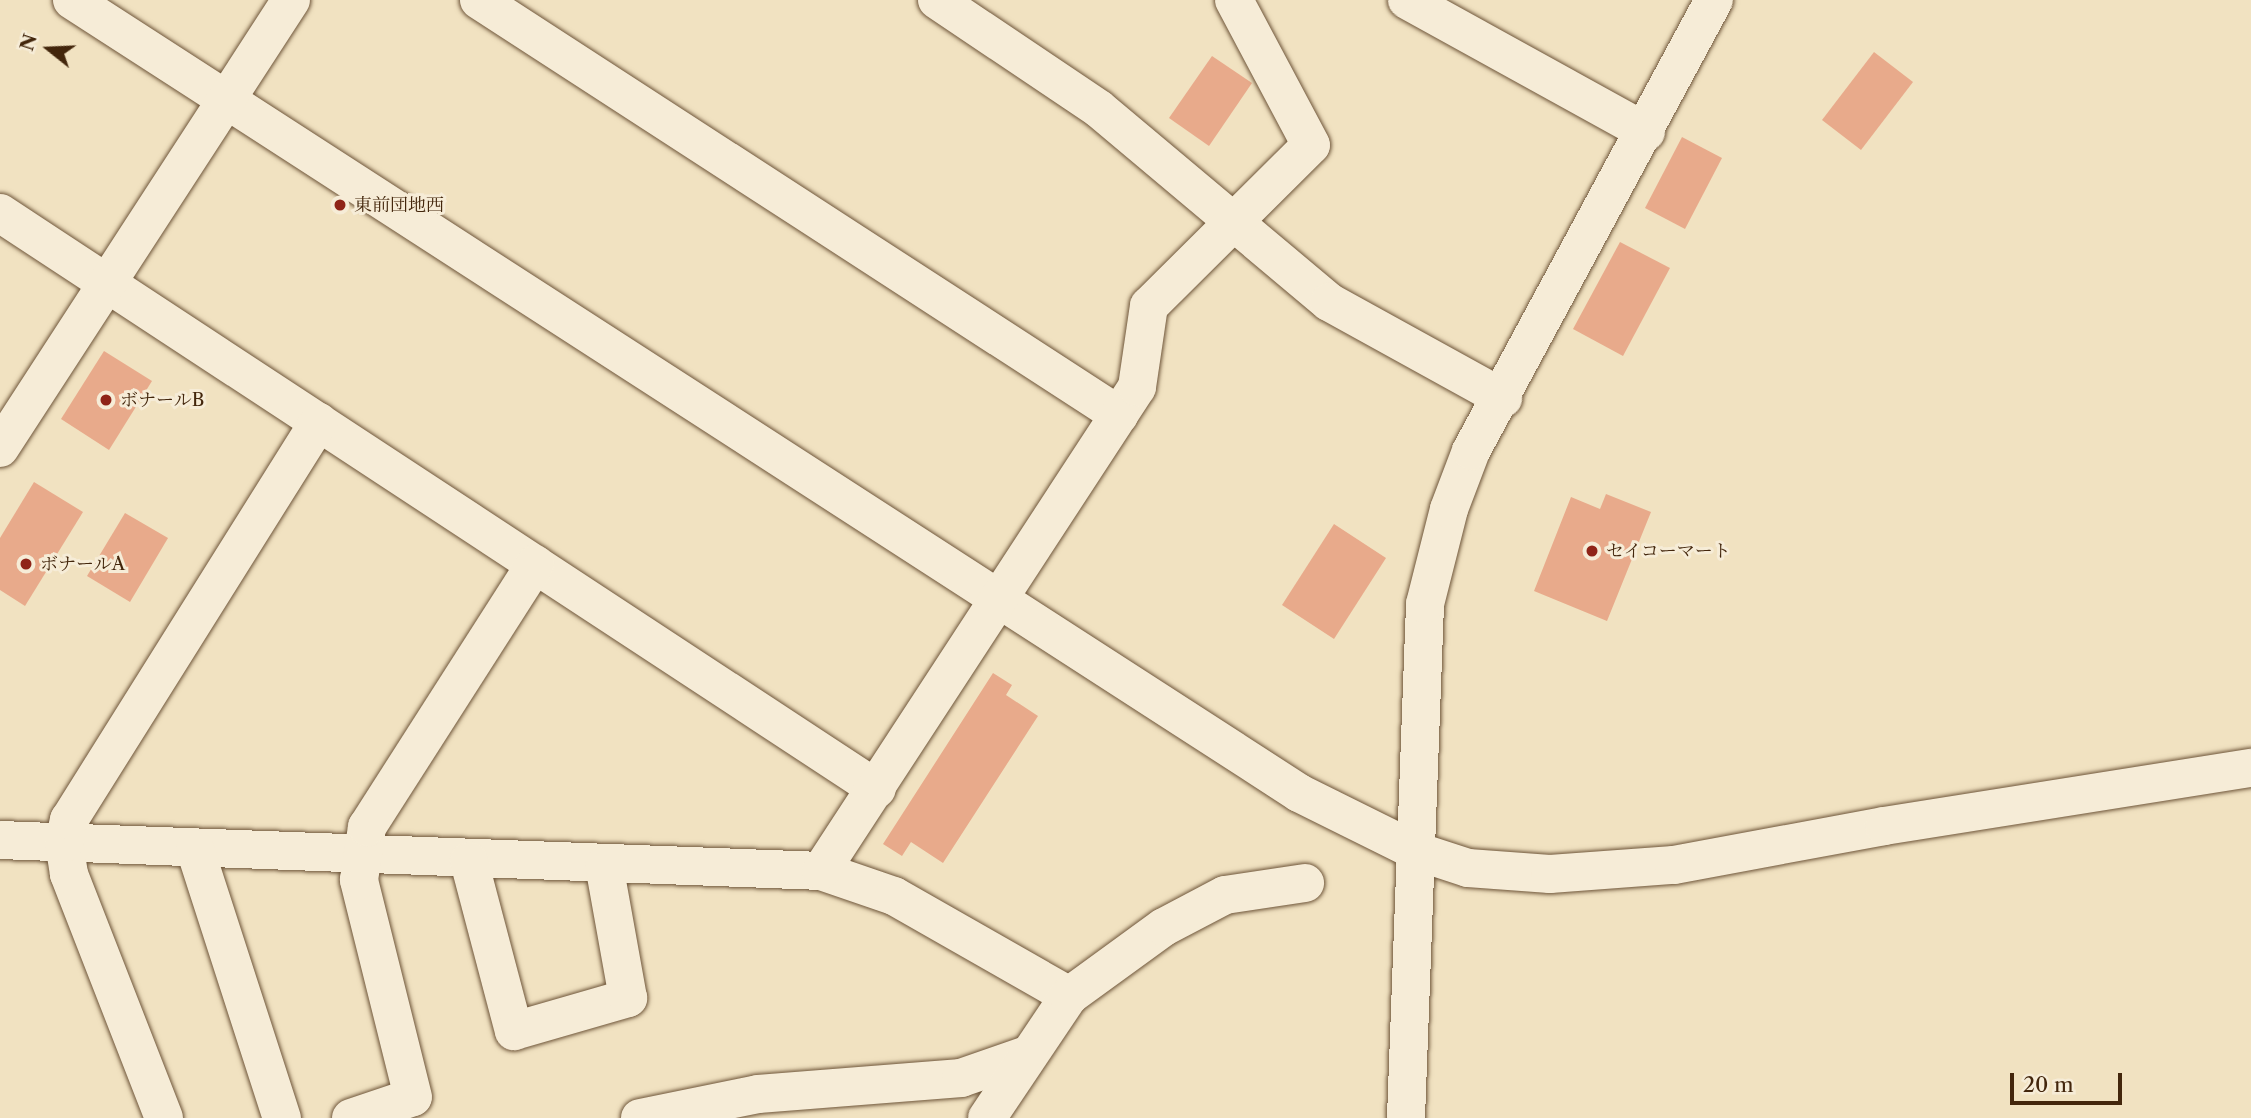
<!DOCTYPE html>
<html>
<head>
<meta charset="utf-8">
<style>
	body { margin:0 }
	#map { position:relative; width:2251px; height:1118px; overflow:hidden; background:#f1e2c1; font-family:"Libre Caslon Text","Noto Serif JP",serif }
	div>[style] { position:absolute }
	.building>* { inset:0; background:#e8aa8b }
	.roads { filter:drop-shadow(0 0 2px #6e5539) drop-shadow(0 0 2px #6e5539) }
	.minor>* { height:38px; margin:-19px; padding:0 19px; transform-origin:19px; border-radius:19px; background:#f6ecd7 }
	.dots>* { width:19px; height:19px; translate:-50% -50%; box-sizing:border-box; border:4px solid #f6ecd7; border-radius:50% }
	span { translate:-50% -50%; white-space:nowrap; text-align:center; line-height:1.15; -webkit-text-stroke:6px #f6ecd7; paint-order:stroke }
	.poi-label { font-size:18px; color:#43260c }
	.left { translate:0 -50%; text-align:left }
	.north { position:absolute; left:14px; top:14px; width:70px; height:70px; -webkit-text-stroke:5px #f6ecd7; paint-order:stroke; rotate:288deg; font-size:19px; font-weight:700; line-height:28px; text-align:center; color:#43260c }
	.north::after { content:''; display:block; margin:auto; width:24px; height:32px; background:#43260c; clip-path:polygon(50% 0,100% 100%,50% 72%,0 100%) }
	.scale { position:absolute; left:2010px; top:1073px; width:112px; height:32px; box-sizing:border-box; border:4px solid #43260c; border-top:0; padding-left:9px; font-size:21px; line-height:24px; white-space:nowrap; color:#43260c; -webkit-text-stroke:5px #f6ecd7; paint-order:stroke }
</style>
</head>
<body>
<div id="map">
	<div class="building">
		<i style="clip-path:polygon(1874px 52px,1913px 82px,1861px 150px,1822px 120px)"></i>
		<i style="clip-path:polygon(1212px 56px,1252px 83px,1209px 146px,1169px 118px)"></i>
		<i style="clip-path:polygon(1682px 137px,1722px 158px,1685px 229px,1645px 208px)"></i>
		<i style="clip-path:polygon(1620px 242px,1670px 268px,1623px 356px,1573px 329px)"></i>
		<i style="clip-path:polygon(104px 351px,152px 381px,109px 450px,61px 419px)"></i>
		<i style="clip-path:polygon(34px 482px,83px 512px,25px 606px,0 590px,0 538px)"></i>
		<i style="clip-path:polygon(1606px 494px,1651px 512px,1607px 621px,1534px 591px,1571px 497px,1600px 509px)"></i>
		<i style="clip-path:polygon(125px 513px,168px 538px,130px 602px,87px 576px)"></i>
		<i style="clip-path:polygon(1334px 524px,1386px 558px,1334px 639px,1282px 605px)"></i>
		<i style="clip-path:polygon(993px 673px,1012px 685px,1006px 695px,1038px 716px,943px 863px,911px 842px,902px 856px,883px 844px)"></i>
	</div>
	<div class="roads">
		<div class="minor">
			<i style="left:72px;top:0;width:1461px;rotate:32.87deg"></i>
			<i style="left:1299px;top:793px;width:131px;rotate:26.4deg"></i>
			<i style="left:1416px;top:851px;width:55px;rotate:18.1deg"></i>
			<i style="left:1468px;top:868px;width:82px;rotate:4.2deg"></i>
			<i style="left:1550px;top:874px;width:124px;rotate:-4.2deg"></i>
			<i style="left:1674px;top:865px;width:214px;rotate:-10.5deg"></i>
			<i style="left:1884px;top:826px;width:372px;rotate:-9deg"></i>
			<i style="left:479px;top:0;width:763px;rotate:32.96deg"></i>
			<i style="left:937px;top:0;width:195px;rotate:33.9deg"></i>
			<i style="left:1099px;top:109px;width:300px;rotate:40deg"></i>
			<i style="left:1329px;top:302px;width:199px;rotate:28.9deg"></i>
			<i style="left:1407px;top:0;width:273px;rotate:28.9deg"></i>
			<i style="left:0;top:213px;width:1049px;rotate:33.3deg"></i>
			<i style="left:0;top:448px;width:534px;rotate:-56.99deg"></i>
			<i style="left:0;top:840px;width:822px;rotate:2.16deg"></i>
			<i style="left:821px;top:871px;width:77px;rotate:18.9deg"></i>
			<i style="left:894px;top:896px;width:202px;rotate:29.7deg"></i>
			<i style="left:195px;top:849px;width:283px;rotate:72.1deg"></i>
			<i style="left:469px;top:861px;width:176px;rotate:75.2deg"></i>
			<i style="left:514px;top:1031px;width:119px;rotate:-16.1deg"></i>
			<i style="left:628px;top:998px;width:135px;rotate:-100.2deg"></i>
			<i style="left:821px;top:871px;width:578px;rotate:-56.86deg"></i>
			<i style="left:1137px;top:387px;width:82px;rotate:-81.6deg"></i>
			<i style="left:1149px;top:306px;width:228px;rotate:-44.8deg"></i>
			<i style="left:1311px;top:145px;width:164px;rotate:-118deg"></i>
			<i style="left:164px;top:1118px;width:262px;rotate:-111.3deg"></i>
			<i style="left:69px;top:874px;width:31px;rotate:-99deg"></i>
			<i style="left:64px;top:843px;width:24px;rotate:-78deg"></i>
			<i style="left:69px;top:820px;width:470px;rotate:-57.9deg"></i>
			<i style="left:351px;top:1118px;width:65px;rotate:-18.7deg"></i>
			<i style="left:413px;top:1097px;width:224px;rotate:-104deg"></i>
			<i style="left:359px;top:880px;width:54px;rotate:-81.4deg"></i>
			<i style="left:367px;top:827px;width:312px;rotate:-57.4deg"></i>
			<i style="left:640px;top:1118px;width:120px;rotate:-11.5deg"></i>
			<i style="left:758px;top:1094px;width:204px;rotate:-4.5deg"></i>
			<i style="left:961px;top:1078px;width:70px;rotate:-19.2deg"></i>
			<i style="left:987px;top:1118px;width:147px;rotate:-56.1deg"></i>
			<i style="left:1069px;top:996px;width:117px;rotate:-36deg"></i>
			<i style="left:1164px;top:927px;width:69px;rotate:-27.7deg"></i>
			<i style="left:1225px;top:895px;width:81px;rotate:-8.5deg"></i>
			<i style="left:1406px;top:1118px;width:514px;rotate:-87.88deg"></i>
			<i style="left:1425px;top:604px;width:98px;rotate:-75.8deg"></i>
			<i style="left:1449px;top:509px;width:62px;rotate:-69.2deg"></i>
			<i style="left:1471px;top:451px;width:512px;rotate:-61.68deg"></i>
		</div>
	</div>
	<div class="dots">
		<i style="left:340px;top:205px;background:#8f2418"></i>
		<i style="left:106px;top:400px;background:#8f2418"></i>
		<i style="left:1592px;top:551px;background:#8f2418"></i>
		<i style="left:26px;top:564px;background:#8f2418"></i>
	</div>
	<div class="poi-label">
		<span class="left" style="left:354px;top:205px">東前団地西</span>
		<span class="left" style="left:120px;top:400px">ボナールB</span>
		<span class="left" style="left:1606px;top:551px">セイコーマート</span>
		<span class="left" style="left:40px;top:564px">ボナールA</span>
	</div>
	<div class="north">N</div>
	<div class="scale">20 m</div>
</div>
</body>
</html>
